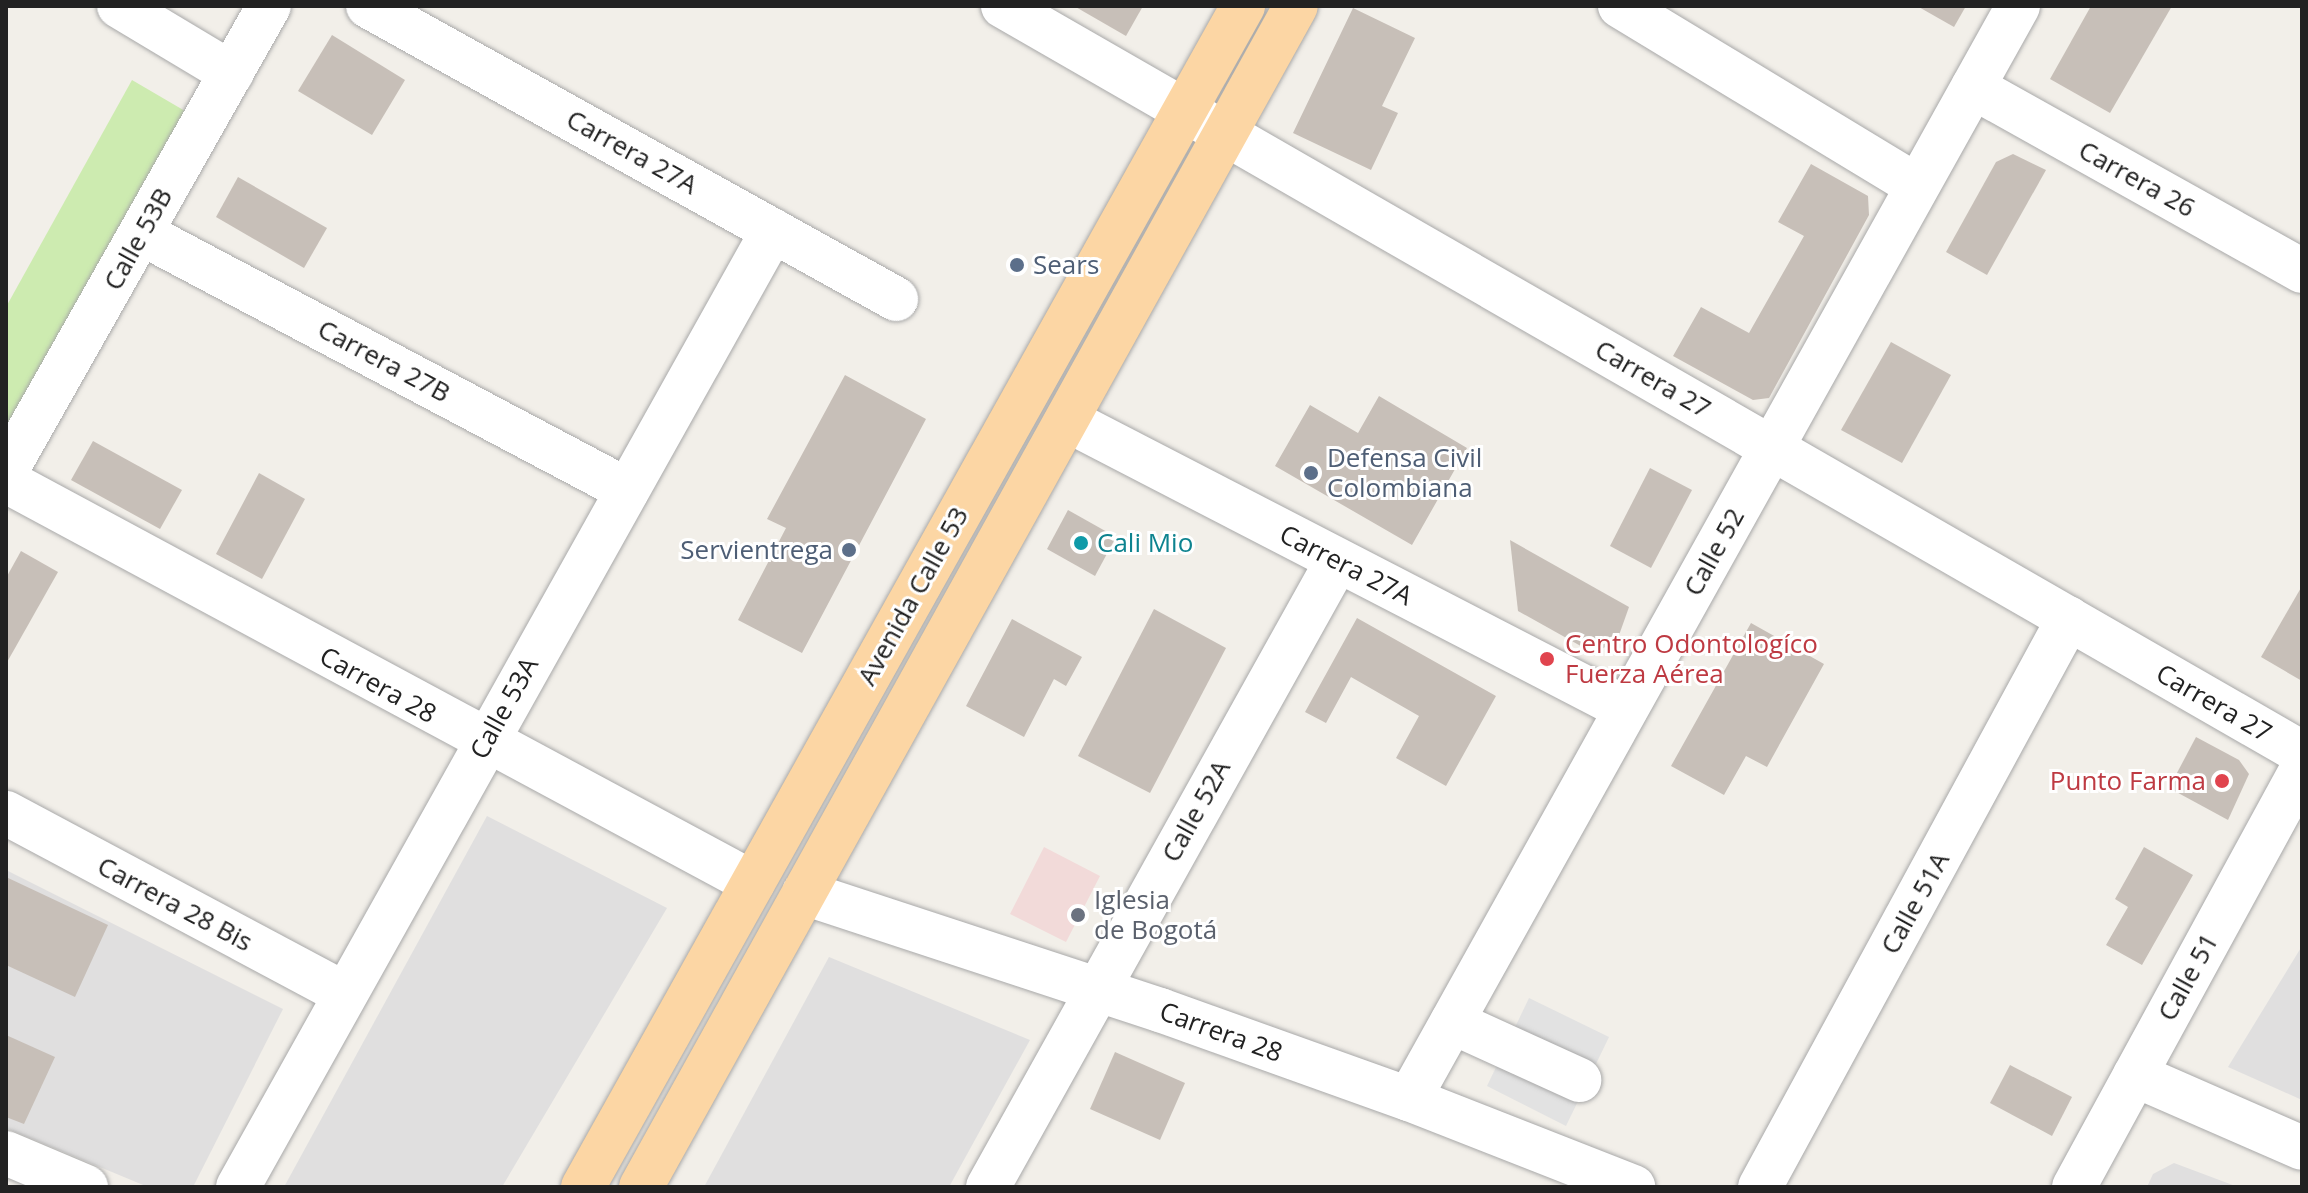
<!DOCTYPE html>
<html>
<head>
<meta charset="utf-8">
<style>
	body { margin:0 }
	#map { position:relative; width:2308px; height:1193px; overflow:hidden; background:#f2efe9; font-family:"Open Sans",sans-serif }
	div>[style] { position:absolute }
	.residential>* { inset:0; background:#e0dfdf }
	.commercial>* { inset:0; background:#f2dad9 }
	.grass>* { inset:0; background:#cdebb0 }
	.parking>* { inset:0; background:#e2e2e2 }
	.building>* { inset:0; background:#c7bfb8 }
	.roads { filter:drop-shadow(0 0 2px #a9a9a9) drop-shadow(0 0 2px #a9a9a9) }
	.minor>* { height:44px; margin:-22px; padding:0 22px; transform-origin:22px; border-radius:22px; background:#fff }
	.major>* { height:44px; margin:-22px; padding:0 22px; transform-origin:22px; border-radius:22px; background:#fcd6a4 }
	.dots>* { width:22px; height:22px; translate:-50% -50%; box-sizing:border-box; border:4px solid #fff; border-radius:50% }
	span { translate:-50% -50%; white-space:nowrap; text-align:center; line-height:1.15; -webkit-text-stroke:6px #fff; paint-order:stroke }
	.street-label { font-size:26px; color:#222 }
	.service-label { font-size:26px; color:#4e5e75 }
	.left { translate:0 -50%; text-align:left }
	.right { translate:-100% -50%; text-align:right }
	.culture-label { font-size:26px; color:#0d838f }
	.health-label { font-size:26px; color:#be3a42 }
	.worship-label { font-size:26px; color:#5b616d }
	.frame { position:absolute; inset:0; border:8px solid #222; pointer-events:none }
</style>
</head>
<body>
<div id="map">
	<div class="residential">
		<i style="clip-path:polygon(487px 816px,667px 908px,502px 1187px,284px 1187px)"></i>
		<i style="clip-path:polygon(6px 870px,283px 1009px,193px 1187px,148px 1187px,6px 1128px)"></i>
		<i style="clip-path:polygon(2302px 946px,2302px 1100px,2228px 1067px)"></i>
		<i style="clip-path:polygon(829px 957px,1030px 1040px,949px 1187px,704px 1187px)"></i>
		<i style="clip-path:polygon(2174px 1163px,2238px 1187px,2147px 1187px,2153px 1174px)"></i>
	</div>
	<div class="commercial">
		<i style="clip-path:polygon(1044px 847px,1100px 876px,1066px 942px,1010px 914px)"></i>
	</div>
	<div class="grass">
		<i style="clip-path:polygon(132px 80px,185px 111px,6px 438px,6px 307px)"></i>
	</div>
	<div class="parking">
		<i style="clip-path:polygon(1529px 998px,1609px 1037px,1566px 1126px,1487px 1086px)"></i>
	</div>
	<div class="building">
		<i style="clip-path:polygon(1074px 6px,1143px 6px,1126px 36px)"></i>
		<i style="clip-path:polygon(1917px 6px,1966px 6px,1954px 27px)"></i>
		<i style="clip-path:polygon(2091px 6px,2172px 6px,2110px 113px,2050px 79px)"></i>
		<i style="clip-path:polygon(1353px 8px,1415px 38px,1382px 106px,1398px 113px,1371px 170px,1293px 133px)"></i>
		<i style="clip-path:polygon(332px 35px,405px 80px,372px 135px,298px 91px)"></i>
		<i style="clip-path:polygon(2013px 154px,2046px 170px,1987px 275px,1946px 252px,1996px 162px)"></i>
		<i style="clip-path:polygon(1811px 164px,1868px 196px,1869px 215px,1769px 398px,1753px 400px,1673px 356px,1701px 307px,1749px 333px,1804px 236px,1778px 222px)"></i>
		<i style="clip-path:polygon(238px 177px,327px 228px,304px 268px,216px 217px)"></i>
		<i style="clip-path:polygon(1891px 342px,1951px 375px,1902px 463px,1841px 430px)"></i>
		<i style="clip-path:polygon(845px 375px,926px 419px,802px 653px,738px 620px,786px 528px,767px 519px)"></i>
		<i style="clip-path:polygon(1379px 396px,1467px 448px,1412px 545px,1275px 466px,1310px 405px,1358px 433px)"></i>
		<i style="clip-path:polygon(93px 441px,182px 490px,160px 529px,71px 480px)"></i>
		<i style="clip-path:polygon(1650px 468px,1692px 490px,1651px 568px,1610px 546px)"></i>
		<i style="clip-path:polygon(259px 473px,305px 499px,262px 579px,216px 554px)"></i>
		<i style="clip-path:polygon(1068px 510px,1116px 537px,1095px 576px,1047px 549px)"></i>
		<i style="clip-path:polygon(1510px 540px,1629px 607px,1618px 638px,1595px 654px,1518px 611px)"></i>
		<i style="clip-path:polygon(21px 551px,58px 572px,6px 664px,6px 578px)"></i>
		<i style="clip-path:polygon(2302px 586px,2302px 681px,2261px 657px)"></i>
		<i style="clip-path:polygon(1154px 609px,1226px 648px,1150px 793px,1078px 756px)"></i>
		<i style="clip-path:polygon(1357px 618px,1496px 696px,1446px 786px,1396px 758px,1419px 716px,1351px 677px,1326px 723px,1305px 712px)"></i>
		<i style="clip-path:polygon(1012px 619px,1082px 657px,1066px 686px,1054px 679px,1024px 737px,966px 706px)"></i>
		<i style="clip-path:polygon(1751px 623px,1824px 664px,1767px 767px,1746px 756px,1724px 795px,1671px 766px)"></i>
		<i style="clip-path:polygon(2196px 737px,2239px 760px,2249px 774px,2228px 820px,2169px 788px)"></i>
		<i style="clip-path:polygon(2144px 847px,2193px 875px,2142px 965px,2106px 945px,2128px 907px,2115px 899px)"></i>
		<i style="clip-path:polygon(6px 877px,108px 925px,75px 997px,6px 965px)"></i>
		<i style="clip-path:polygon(6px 1035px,55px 1057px,24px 1124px,6px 1117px)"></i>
		<i style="clip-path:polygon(1115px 1052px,1185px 1083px,1160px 1140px,1090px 1109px)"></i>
		<i style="clip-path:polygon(2010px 1065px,2072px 1097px,2052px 1136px,1990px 1103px)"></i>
	</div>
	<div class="roads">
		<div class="minor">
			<i style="left:119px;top:6px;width:131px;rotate:30.9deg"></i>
			<i style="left:368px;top:6px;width:604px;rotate:29.03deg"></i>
			<i style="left:1003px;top:6px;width:1498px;rotate:29.9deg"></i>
			<i style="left:1620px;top:6px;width:347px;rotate:31.2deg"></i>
			<i style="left:1973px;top:87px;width:377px;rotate:29.2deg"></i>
			<i style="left:141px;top:233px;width:550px;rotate:27.87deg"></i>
			<i style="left:1067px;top:420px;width:629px;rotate:27.34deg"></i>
			<i style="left:6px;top:471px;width:534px;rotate:-60.51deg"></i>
			<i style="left:6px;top:481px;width:848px;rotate:28.29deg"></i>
			<i style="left:6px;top:813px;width:384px;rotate:28.1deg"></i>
			<i style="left:804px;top:893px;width:375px;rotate:18.2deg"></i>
			<i style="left:1160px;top:1010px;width:264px;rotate:19.7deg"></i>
			<i style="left:1409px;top:1099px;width:241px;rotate:21.4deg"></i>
			<i style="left:1452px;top:1022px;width:140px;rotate:24.5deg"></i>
			<i style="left:2135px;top:1075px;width:182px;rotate:23.6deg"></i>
			<i style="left:1409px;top:1099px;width:1251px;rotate:-60.87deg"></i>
			<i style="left:6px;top:1153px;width:87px;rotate:23deg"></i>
			<i style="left:238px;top:1187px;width:1096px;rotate:-60.79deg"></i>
			<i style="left:988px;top:1187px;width:717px;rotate:-60.86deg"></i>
			<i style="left:1760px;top:1187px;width:647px;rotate:-61.5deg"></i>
			<i style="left:2074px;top:1187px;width:477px;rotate:-61.4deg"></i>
		</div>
		<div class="major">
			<i style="left:583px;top:1187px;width:1353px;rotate:-60.8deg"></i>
			<i style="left:641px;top:1187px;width:1350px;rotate:-60.99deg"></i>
		</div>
	</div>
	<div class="dots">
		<i style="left:1017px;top:265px;background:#5c6f8a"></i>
		<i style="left:1311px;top:473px;background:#5c6f8a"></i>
		<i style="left:1081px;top:543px;background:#0f9aa8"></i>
		<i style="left:849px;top:550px;background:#5c6f8a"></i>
		<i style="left:1547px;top:659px;background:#e0444e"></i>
		<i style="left:2222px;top:781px;background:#e0444e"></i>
		<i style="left:1078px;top:915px;background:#6b7280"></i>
	</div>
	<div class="street-label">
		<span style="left:632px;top:152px;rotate:29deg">Carrera 27A</span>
		<span style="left:2137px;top:179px;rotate:29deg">Carrera 26</span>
		<span style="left:138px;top:239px;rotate:-61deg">Calle 53B</span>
		<span style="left:384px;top:361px;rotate:28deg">Carrera 27B</span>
		<span style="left:1653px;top:379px;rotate:30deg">Carrera 27</span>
		<span style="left:1714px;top:552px;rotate:-61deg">Calle 52</span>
		<span style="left:1346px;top:565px;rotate:27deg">Carrera 27A</span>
		<span style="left:913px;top:596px;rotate:-61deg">Avenida Calle 53</span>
		<span style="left:378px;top:685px;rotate:29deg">Carrera 28</span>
		<span style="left:2214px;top:703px;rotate:30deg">Carrera 27</span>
		<span style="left:504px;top:708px;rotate:-61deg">Calle 53A</span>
		<span style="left:1196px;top:811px;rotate:-61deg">Calle 52A</span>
		<span style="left:1915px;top:903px;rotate:-61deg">Calle 51A</span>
		<span style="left:175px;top:904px;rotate:28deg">Carrera 28 Bis</span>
		<span style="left:2188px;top:977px;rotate:-61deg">Calle 51</span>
		<span style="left:1221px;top:1032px;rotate:20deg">Carrera 28</span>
	</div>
	<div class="service-label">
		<span class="left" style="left:1033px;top:265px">Sears</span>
		<span class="left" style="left:1327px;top:473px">Defensa Civil<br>Colombiana</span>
		<span class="right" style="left:833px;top:550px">Servientrega</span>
	</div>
	<div class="culture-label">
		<span class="left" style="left:1097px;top:543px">Cali Mio</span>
	</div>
	<div class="health-label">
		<span class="left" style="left:1565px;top:659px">Centro Odontologíco<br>Fuerza Aérea</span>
		<span class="right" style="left:2206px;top:781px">Punto Farma</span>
	</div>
	<div class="worship-label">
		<span class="left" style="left:1094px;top:915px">Iglesia<br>de Bogotá</span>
	</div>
	<div class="frame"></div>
</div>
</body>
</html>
